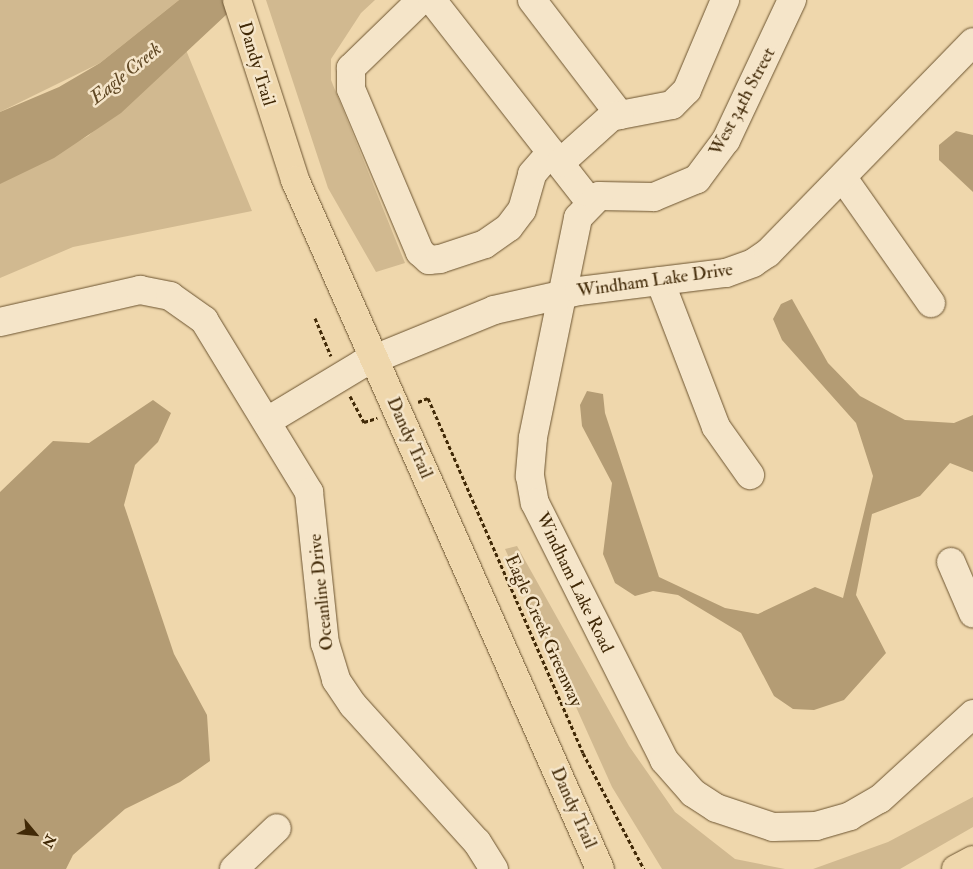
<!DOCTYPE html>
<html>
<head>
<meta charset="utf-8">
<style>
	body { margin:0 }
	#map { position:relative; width:973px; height:869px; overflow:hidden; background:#efd7ac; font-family:"IM FELL Double Pica",serif }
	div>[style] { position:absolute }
	.green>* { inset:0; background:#d1b990 }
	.water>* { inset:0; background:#b49c74 }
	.path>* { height:3px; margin-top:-1.5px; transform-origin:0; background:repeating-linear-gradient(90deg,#412907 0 4px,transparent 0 6.5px) }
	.roads { filter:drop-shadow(0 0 1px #6c5430) drop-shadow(0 0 1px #6c5430) }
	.minor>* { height:28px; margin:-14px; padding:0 14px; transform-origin:14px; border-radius:14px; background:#f5e5c9 }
	.major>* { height:28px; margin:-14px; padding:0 14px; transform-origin:14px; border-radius:14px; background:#efd7ac }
	.highway>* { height:28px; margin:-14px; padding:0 14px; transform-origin:14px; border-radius:14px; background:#efd7ac }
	span { translate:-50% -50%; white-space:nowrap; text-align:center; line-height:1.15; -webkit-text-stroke:5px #f5e5c9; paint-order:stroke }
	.street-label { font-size:18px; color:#412907 }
	.water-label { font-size:19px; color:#5e4622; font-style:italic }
	.north { position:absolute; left:10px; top:809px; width:50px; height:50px; -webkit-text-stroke:4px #f5e5c9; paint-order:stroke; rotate:118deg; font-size:14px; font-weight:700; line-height:20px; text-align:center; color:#412907 }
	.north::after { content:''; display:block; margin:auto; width:18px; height:22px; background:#412907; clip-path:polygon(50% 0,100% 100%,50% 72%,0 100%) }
</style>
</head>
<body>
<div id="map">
	<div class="green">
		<i style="clip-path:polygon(0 0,179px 0,100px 63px,0 112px)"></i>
		<i style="clip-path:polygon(266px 0,375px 0,361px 13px,331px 59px,331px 80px,405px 263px,376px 272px,328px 188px)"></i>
		<i style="clip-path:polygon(186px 50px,252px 211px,73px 247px,0 278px,0 182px,88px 136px)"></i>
		<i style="clip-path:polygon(517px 546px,629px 746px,675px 812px,735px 859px,785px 869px,662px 869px,612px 787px,505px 549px)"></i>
		<i style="clip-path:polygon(973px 797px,973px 827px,900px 869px,813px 869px,888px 842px)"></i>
	</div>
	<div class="water">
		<i style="clip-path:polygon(179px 0,242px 0,121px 113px,54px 158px,0 184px,0 112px,59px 87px,100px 63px)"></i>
		<i style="clip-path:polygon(956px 131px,973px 135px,973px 192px,939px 160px,939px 145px)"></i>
		<i style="clip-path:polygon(792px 299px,828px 363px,860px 396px,905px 420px,954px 423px,973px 415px,973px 472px,950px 463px,920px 496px,872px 514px,856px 595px,886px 653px,844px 700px,814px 710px,793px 709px,774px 696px,741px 633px,678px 595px,653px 591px,635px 596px,615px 583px,603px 554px,612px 483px,582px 426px,580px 405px,587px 391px,603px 394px,605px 413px,659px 577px,725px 608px,758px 614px,815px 587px,843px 598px,873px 476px,856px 423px,782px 340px,773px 319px,781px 304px)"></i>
		<i style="clip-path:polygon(153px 400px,171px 413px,158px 442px,135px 465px,124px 505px,174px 654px,207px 715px,210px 761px,180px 782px,125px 809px,73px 855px,66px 869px,0 869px,0 492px,53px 441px,89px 443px)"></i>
	</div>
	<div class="path">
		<i style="left:315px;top:318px;width:41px;rotate:67.2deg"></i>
		<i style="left:350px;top:396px;width:30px;rotate:62deg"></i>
		<i style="left:364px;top:422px;width:14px;rotate:-17deg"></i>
		<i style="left:418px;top:402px;width:11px;rotate:-22deg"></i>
		<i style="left:428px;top:398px;width:387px;rotate:66.4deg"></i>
		<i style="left:583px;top:753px;width:131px;rotate:62.3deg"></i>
	</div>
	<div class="roads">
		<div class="minor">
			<i style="left:421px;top:0;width:98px;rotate:135.8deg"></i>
			<i style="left:351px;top:68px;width:21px;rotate:90deg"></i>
			<i style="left:351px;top:89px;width:177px;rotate:67.1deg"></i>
			<i style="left:420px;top:252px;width:12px;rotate:42deg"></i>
			<i style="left:429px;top:260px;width:11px;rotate:-5deg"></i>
			<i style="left:440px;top:259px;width:47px;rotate:-18.4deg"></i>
			<i style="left:485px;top:244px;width:29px;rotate:-35deg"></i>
			<i style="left:509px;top:227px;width:21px;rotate:-53deg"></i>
			<i style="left:522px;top:210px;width:37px;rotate:-74deg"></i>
			<i style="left:532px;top:174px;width:29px;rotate:-49deg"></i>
			<i style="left:432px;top:0;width:256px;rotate:52deg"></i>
			<i style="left:532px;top:0;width:145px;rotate:52.6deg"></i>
			<i style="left:620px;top:115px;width:53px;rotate:-10.9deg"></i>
			<i style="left:672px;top:105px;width:21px;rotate:-45deg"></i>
			<i style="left:687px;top:90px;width:98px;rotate:-67.1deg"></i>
			<i style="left:792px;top:0;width:155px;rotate:115.2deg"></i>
			<i style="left:726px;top:140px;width:49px;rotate:126.6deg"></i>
			<i style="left:697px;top:179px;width:47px;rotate:157.3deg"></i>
			<i style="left:654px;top:197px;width:55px;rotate:-179deg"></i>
			<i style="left:599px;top:196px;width:30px;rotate:134deg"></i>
			<i style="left:578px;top:218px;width:225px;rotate:101.6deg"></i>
			<i style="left:533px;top:438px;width:38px;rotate:95deg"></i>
			<i style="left:530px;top:476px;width:27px;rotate:80deg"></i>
			<i style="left:535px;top:503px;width:288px;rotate:63.3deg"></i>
			<i style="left:664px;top:760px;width:44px;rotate:48.7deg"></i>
			<i style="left:693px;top:793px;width:27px;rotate:33deg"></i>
			<i style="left:716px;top:808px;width:60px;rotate:18.4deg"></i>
			<i style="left:773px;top:827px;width:43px;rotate:-1.3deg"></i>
			<i style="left:816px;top:826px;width:35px;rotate:-16deg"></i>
			<i style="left:850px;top:816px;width:34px;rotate:-30deg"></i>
			<i style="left:880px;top:799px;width:126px;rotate:-42.4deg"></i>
			<i style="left:560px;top:163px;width:69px;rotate:-42deg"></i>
			<i style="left:611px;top:117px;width:9px;rotate:-13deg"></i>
			<i style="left:843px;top:178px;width:153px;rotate:54.9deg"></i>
			<i style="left:660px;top:281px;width:156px;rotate:69deg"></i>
			<i style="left:716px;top:427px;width:59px;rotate:54.7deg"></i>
			<i style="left:0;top:322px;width:144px;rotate:-12.9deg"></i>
			<i style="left:140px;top:290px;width:31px;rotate:11deg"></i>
			<i style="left:170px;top:296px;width:42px;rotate:35.2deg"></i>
			<i style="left:204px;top:320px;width:202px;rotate:58.6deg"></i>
			<i style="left:309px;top:492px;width:152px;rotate:84deg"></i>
			<i style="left:325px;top:643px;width:39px;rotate:73deg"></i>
			<i style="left:336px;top:680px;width:30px;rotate:56deg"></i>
			<i style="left:353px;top:705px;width:185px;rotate:47.9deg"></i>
			<i style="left:477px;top:842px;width:32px;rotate:58deg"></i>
			<i style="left:269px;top:420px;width:109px;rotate:-31.1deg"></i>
			<i style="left:362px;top:364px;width:143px;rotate:-22.2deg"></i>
			<i style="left:494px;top:310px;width:87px;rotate:-12.6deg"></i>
			<i style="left:579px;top:291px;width:148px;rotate:-7deg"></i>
			<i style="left:726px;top:273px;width:29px;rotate:-20deg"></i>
			<i style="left:753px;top:263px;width:18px;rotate:-34deg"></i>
			<i style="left:768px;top:253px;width:294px;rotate:-45.8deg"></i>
			<i style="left:951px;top:562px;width:56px;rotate:66.7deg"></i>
			<i style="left:234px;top:869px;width:59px;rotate:-43.6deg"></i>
		</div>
		<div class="major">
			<i style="left:237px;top:0;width:189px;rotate:72.1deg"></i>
			<i style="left:295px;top:180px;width:753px;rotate:66.12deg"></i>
		</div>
		<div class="highway">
			<i style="left:956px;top:869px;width:19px;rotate:-28deg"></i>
		</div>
	</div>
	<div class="street-label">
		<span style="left:256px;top:64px;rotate:73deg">Dandy Trail</span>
		<span style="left:743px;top:102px;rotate:-62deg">West 34th Street</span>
		<span style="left:655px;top:281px;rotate:-8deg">Windham Lake Drive</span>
		<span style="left:409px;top:438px;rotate:66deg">Dandy Trail</span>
		<span style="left:574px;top:583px;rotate:64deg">Windham Lake Road</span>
		<span style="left:322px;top:592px;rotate:-96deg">Oceanline Drive</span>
		<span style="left:543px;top:631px;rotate:66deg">Eagle Creek Greenway</span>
		<span style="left:573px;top:808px;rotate:66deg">Dandy Trail</span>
	</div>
	<div class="water-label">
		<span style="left:126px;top:74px;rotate:-39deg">Eagle Creek</span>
	</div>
	<div class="north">N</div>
</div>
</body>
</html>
